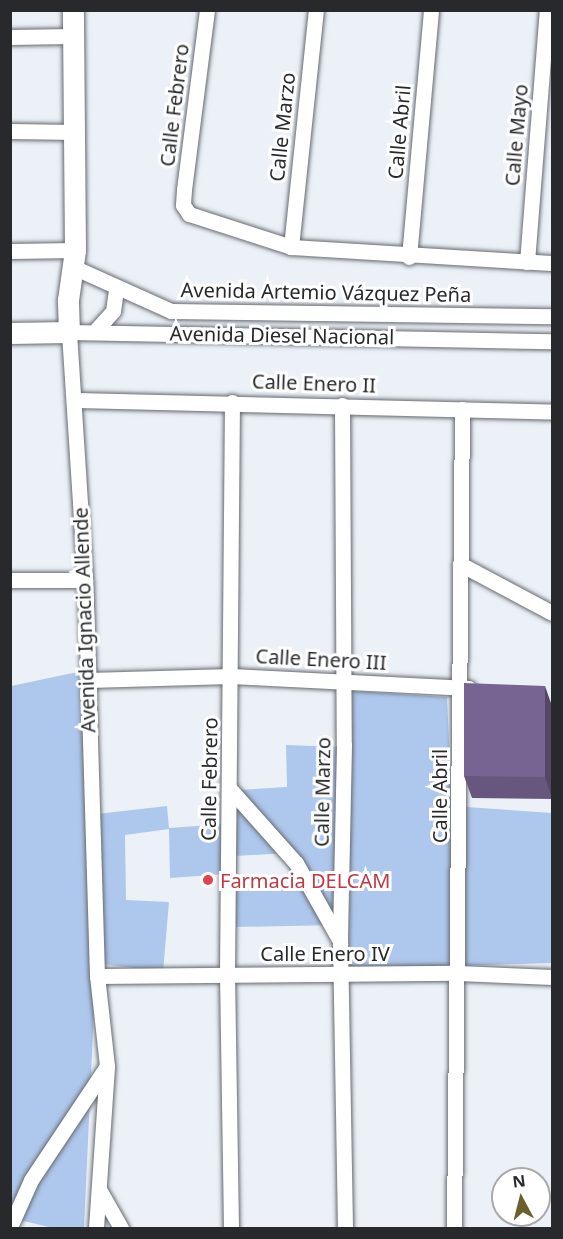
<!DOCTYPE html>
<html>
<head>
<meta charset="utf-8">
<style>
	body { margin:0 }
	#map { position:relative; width:563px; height:1239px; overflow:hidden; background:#ecf1f8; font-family:"Noto Sans",sans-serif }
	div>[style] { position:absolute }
	.green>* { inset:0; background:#aec7ec }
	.roads { filter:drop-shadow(0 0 2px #666a70) drop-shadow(0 0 2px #666a70) }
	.street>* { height:15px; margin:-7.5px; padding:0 7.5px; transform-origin:7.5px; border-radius:7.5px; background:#fff }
	.secondary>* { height:21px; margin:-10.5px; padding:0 10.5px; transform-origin:10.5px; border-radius:10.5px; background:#fff }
	.wall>* { inset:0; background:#67567e }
	.shaded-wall>* { inset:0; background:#544667 }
	.building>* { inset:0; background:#786493 }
	.dots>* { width:16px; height:16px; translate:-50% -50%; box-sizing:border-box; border:3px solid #fff; border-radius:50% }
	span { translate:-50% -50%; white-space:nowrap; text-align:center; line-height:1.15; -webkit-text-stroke:6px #fff; paint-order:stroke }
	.street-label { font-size:20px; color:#27292c }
	.health-label { font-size:20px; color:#be3a42 }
	.left { translate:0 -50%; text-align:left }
	.frame { position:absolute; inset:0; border:12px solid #27292c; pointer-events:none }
	.north { position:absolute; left:491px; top:1167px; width:60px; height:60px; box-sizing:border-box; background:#fff; border:2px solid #a9a9ab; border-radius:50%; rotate:353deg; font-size:16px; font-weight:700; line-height:24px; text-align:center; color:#27292c }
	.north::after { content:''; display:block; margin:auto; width:21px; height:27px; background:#6b5f2c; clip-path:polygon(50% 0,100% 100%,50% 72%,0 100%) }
</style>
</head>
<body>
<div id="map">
	<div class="green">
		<i style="clip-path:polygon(87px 670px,96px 965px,84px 1228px,53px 1228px,11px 1218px,11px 686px)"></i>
		<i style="clip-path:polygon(351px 691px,447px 697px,452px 806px,552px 813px,552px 963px,349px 969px)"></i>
		<i style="clip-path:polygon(286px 745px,339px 747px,336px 925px,236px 927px,236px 890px,290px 885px,289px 853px,234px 856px,239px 790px,287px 787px)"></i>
		<i style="clip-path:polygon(167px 806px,169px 828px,225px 824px,225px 874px,170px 878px,169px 829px,125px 835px,126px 900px,169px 902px,163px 972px,103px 964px,97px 814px)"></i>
	</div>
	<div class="roads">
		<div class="street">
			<i style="left:207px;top:10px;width:181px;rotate:97.3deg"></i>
			<i style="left:184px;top:190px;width:15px;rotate:94deg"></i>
			<i style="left:183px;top:205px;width:11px;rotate:56deg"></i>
			<i style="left:189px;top:214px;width:107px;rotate:17.9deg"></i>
			<i style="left:291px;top:247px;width:261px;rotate:3.5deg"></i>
			<i style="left:10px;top:37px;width:62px;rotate:-0.9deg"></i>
			<i style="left:10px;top:131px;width:65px;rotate:0.9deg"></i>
			<i style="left:291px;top:247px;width:238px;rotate:-84deg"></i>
			<i style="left:10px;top:251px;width:65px;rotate:-0.9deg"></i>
			<i style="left:409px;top:257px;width:248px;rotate:-84.9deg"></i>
			<i style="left:527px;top:262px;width:253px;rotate:-85.5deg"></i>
			<i style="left:73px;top:267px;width:107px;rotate:24.2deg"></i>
			<i style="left:171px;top:311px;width:381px;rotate:0.8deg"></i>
			<i style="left:95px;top:331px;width:27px;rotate:-48deg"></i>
			<i style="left:113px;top:311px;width:22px;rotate:-82deg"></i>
			<i style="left:74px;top:400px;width:478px;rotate:1.4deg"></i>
			<i style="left:342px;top:405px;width:340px;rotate:89.7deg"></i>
			<i style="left:344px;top:745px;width:196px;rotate:91.2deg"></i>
			<i style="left:340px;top:941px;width:287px;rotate:89deg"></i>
			<i style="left:460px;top:564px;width:104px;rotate:28deg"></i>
			<i style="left:10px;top:580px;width:75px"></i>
			<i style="left:88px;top:680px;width:143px;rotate:-1.6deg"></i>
			<i style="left:231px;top:676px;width:238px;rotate:2.9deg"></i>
			<i style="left:230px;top:789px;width:99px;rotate:48.3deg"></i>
			<i style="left:296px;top:863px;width:90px;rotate:60.6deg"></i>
			<i style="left:97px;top:976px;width:361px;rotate:-0.5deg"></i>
			<i style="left:458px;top:973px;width:94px;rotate:2.4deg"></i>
			<i style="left:100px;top:1191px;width:43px;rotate:60.4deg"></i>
			<i style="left:10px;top:1227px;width:51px;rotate:-65.9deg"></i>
			<i style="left:31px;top:1180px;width:137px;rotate:-56.3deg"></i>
			<i style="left:96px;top:1228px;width:162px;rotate:-86.1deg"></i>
			<i style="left:107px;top:1066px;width:91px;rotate:-96.3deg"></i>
			<i style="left:97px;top:976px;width:396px;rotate:-91.7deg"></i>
			<i style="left:85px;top:580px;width:249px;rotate:-93.7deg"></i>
			<i style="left:69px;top:332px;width:483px;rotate:1.1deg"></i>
			<i style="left:231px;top:1228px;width:254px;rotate:-90.9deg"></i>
			<i style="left:227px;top:974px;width:572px;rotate:-89.5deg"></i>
			<i style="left:454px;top:1228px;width:819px;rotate:-89.44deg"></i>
		</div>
		<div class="secondary">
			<i style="left:10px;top:333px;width:59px;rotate:-1deg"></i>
			<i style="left:69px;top:332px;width:32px;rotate:-92deg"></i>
			<i style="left:68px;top:300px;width:50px;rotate:-82deg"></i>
			<i style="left:75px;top:250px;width:240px;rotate:-90.5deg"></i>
		</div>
	</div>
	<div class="wall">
		<i style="clip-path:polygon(552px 706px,552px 799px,472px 798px,464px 776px)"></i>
	</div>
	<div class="shaded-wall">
		<i style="clip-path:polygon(545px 686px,552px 706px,552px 798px,545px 777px)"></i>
	</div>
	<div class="building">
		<i style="clip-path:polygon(464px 683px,545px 686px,545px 777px,464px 776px)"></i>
	</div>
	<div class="dots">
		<i style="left:208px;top:880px;background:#e0444e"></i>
	</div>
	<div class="street-label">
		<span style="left:174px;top:105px;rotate:-83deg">Calle Febrero</span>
		<span style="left:282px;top:127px;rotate:-84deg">Calle Marzo</span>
		<span style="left:399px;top:132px;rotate:-85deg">Calle Abril</span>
		<span style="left:516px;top:135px;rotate:-85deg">Calle Mayo</span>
		<span style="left:326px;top:292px;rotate:1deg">Avenida Artemio Vázquez Peña</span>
		<span style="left:282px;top:335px;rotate:1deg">Avenida Diesel Nacional</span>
		<span style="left:314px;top:383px;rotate:2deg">Calle Enero II</span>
		<span style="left:84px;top:620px;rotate:-92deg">Avenida Ignacio Allende</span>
		<span style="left:321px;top:659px;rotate:3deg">Calle Enero III</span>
		<span style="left:209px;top:779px;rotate:-89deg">Calle Febrero</span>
		<span style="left:322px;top:792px;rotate:-89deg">Calle Marzo</span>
		<span style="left:439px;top:796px;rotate:-90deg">Calle Abril</span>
		<span style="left:325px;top:953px">Calle Enero IV</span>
	</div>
	<div class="health-label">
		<span class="left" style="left:220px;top:880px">Farmacia DELCAM</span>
	</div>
	<div class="frame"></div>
	<div class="north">N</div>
</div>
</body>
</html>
